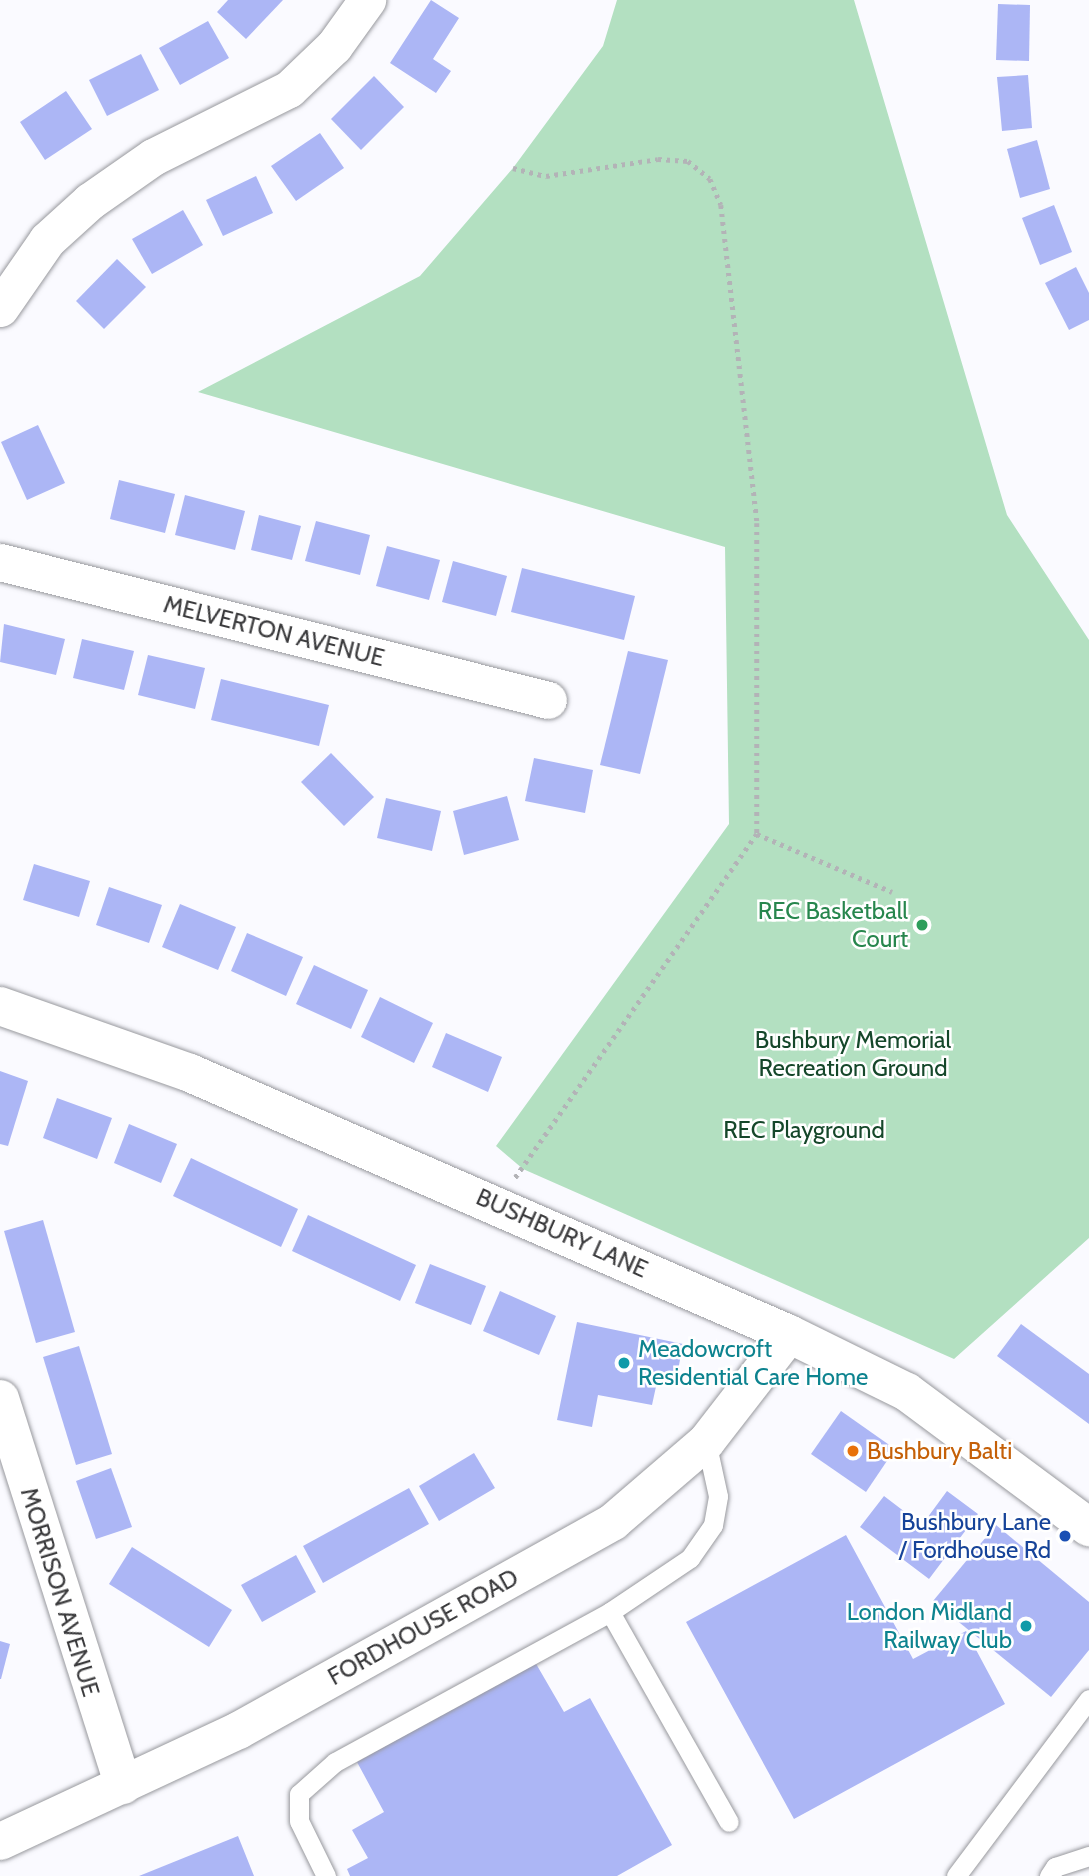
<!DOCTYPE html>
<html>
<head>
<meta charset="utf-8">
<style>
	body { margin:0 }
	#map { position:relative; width:1089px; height:1876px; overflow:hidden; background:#fafaff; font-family:Cabin,sans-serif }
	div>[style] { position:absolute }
	.green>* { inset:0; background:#b3e0c1 }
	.building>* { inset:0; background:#acb6f5 }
	.path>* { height:4.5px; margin-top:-2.25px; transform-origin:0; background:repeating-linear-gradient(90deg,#b3b3b7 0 3.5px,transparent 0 8.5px) }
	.roads { filter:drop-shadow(0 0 2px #98999e) drop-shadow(0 0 2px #98999e) }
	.service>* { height:19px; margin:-9.5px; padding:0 9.5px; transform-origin:9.5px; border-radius:9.5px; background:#fff }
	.minor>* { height:37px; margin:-18.5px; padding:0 18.5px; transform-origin:18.5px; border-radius:18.5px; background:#fff }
	.tertiary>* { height:38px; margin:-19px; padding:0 19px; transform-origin:19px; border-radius:19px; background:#fff }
	.dots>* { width:19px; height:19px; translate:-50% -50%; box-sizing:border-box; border:4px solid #fff; border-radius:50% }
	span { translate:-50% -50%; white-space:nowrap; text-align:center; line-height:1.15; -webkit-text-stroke:5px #fff; paint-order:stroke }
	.street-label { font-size:24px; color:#3b3b3d }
	.leisure-label { font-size:24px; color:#27864d }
	.right { translate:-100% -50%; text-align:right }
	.park-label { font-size:24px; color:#15472a }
	.culture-label { font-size:24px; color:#0d838f }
	.left { translate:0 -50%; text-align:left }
	.food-label { font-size:24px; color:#c56008 }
	.transit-label { font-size:24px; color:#164399 }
</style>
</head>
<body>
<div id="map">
	<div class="green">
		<i style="clip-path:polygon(617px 0,854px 0,1007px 515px,1089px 640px,1089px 1238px,954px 1359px,523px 1169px,496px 1146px,729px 824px,725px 547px,198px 392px,420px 276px,513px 168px,603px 46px)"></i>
	</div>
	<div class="building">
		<i style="clip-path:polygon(228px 0,283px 0,246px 39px,217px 12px)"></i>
		<i style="clip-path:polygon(431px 0,459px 18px,433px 59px,451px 71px,436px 93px,390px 63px)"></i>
		<i style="clip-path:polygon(998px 4px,1030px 5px,1029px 61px,996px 60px)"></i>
		<i style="clip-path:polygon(208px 21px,229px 58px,180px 85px,159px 48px)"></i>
		<i style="clip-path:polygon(141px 54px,159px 90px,107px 116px,89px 80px)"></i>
		<i style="clip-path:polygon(1028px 75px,1032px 128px,1002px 131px,997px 77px)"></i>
		<i style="clip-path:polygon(374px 76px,404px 107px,361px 150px,331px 119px)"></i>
		<i style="clip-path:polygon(66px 91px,92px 129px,45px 160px,20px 122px)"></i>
		<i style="clip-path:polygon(320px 133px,344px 168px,296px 201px,271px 166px)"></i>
		<i style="clip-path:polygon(1037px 140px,1050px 189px,1020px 198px,1007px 149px)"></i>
		<i style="clip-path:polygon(256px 176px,273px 213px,223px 236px,206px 200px)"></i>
		<i style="clip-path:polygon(1054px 205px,1072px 252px,1040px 265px,1022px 218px)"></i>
		<i style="clip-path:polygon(183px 210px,203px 245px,152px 274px,132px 239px)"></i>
		<i style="clip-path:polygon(117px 259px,146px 287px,104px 329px,76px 301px)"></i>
		<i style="clip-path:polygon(1076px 267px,1089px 293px,1089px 320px,1069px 330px,1045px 283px)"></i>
		<i style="clip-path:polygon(38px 425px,65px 483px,27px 500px,1px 442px)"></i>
		<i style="clip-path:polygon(119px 480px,175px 494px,165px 533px,110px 519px)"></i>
		<i style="clip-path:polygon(185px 495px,245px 511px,235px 550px,175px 535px)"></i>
		<i style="clip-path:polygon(259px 515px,301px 526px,292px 560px,251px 550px)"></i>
		<i style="clip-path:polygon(316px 521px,370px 535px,360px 575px,305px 561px)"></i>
		<i style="clip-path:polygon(387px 546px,440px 560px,429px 600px,376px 586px)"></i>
		<i style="clip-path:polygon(453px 561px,507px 576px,496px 616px,442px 602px)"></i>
		<i style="clip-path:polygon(522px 568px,635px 596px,624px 640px,511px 612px)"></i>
		<i style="clip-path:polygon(4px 624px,65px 639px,56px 675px,0 662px)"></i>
		<i style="clip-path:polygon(82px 639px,134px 651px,124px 690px,73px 678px)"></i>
		<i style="clip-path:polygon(628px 651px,668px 660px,640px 774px,600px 765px)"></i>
		<i style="clip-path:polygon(148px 655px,205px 668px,195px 709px,138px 695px)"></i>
		<i style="clip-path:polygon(221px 679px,329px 705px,319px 746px,211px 720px)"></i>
		<i style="clip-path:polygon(331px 753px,374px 797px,344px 826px,301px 782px)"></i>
		<i style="clip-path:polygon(534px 758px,593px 770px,585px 813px,525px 801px)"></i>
		<i style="clip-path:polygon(507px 796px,519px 840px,464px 855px,453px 811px)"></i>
		<i style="clip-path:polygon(386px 798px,441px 811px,432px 851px,377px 838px)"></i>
		<i style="clip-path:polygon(34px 864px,90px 881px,79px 917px,23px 900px)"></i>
		<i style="clip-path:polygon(109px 887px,162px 905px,149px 943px,96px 925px)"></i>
		<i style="clip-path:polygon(180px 904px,236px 927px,218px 970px,162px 947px)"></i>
		<i style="clip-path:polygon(247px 933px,303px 957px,286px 996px,231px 971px)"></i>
		<i style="clip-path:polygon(314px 965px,368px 990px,351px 1029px,296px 1004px)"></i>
		<i style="clip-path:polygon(380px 997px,433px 1023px,414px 1063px,361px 1037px)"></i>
		<i style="clip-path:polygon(446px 1033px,502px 1057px,488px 1092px,432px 1067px)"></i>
		<i style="clip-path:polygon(0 1071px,28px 1081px,8px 1146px,0 1144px)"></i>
		<i style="clip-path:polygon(57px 1098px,112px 1118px,97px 1159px,43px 1138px)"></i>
		<i style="clip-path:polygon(129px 1124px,177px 1144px,161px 1183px,114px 1163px)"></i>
		<i style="clip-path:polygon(191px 1158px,298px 1209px,281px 1247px,173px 1196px)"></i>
		<i style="clip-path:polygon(308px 1215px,416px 1265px,400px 1301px,292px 1251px)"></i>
		<i style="clip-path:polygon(43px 1220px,75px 1332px,36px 1343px,4px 1231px)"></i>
		<i style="clip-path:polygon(430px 1264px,486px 1286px,471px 1325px,415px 1303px)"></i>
		<i style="clip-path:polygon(500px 1291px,556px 1316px,539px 1355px,483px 1331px)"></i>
		<i style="clip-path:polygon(577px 1322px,683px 1344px,675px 1386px,657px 1382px,652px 1405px,598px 1395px,592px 1427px,557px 1420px)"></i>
		<i style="clip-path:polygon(1021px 1324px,1089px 1374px,1089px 1424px,997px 1356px)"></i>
		<i style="clip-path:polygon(79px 1346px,112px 1454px,76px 1465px,43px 1357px)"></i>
		<i style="clip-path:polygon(841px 1411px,895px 1449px,866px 1492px,811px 1454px)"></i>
		<i style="clip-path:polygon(474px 1453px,495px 1488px,439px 1521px,419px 1486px)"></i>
		<i style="clip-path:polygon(111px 1468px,132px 1527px,96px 1539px,76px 1481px)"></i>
		<i style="clip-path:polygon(409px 1488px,429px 1524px,323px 1583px,303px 1546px)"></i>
		<i style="clip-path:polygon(947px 1491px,978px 1514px,929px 1579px,860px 1527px,884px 1496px,922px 1525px)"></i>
		<i style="clip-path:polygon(996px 1525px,1089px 1602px,1089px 1650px,1051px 1697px,933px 1601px)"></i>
		<i style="clip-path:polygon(846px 1535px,913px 1659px,966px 1631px,1005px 1704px,794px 1819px,686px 1622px)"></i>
		<i style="clip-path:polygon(132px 1547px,232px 1610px,209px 1647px,109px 1584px)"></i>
		<i style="clip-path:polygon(296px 1555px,316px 1592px,262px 1622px,241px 1585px)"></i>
		<i style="clip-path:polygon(0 1641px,10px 1644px,1px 1679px,0 1679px)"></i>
		<i style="clip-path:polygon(535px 1662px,564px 1712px,590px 1698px,672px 1845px,617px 1876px,350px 1876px,347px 1869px,368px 1858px,352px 1830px,384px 1812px,357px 1762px)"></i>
		<i style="clip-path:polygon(238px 1836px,254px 1876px,139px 1876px)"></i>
	</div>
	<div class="path">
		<i style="left:513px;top:168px;width:34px;rotate:14deg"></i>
		<i style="left:546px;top:176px;width:113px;rotate:-8.6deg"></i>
		<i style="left:658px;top:159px;width:30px;rotate:4deg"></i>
		<i style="left:688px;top:161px;width:28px;rotate:39deg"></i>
		<i style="left:710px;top:179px;width:28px;rotate:67deg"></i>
		<i style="left:721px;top:205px;width:320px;rotate:83.5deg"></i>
		<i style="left:757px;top:523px;width:311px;rotate:90deg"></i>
		<i style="left:757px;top:834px;width:421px;rotate:125.1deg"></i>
		<i style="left:757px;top:834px;width:147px;rotate:23.2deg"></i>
	</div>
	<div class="roads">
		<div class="service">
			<i style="left:610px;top:1612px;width:241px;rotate:60.5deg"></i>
			<i style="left:326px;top:1876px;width:61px;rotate:-116.1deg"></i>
			<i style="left:299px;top:1821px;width:27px;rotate:-90deg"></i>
			<i style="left:299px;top:1794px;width:48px;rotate:-41.6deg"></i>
			<i style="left:335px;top:1762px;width:313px;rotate:-28.6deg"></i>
			<i style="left:610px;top:1612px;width:97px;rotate:-34deg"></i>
			<i style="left:690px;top:1558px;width:40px;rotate:-55.1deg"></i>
			<i style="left:713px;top:1525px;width:29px;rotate:-80deg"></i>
			<i style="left:718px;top:1496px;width:56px;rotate:-102.3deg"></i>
			<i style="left:956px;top:1876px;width:221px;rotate:-53.1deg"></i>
			<i style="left:1049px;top:1876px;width:11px;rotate:-56deg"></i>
			<i style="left:1055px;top:1867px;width:36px;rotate:-18deg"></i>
		</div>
		<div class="minor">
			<i style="left:0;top:308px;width:83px;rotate:-55.3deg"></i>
			<i style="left:47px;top:240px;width:58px;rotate:-42.2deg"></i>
			<i style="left:90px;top:201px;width:77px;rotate:-34.9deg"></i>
			<i style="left:153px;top:157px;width:152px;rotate:-26.6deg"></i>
			<i style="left:289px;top:89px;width:62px;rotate:-43.7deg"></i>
			<i style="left:334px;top:46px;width:57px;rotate:-54.3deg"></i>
			<i style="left:0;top:562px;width:565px;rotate:14.13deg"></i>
			<i style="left:0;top:1398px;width:406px;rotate:72.4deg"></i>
			<i style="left:0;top:1841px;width:263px;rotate:-25deg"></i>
			<i style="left:238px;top:1730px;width:429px;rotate:-29.1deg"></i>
			<i style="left:613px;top:1521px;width:123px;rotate:-40.7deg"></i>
			<i style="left:706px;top:1441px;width:135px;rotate:-52.2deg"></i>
		</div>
		<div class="tertiary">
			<i style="left:0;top:1006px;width:201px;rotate:19.4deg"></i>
			<i style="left:190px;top:1073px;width:653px;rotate:23.54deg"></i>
			<i style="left:789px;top:1334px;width:131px;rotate:26.2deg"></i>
			<i style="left:907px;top:1392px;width:227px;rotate:36.6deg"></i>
		</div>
	</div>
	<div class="dots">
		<i style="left:922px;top:925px;background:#2e9e5b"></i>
		<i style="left:624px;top:1363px;background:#0f9aa8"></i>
		<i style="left:853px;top:1451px;background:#e8710a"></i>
		<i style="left:1065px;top:1536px;background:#1a4fb4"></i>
		<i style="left:1026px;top:1626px;background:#0f9aa8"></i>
	</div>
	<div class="street-label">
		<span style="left:274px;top:631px;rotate:14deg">MELVERTON AVENUE</span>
		<span style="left:562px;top:1233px;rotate:24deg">BUSHBURY LANE</span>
		<span style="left:60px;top:1592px;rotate:73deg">MORRISON AVENUE</span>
		<span style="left:423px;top:1627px;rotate:-29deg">FORDHOUSE ROAD</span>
	</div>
	<div class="leisure-label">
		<span class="right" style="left:908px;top:925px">REC Basketball<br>Court</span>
	</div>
	<div class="park-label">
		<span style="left:853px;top:1054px">Bushbury Memorial<br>Recreation Ground</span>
		<span style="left:804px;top:1130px">REC Playground</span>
	</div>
	<div class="culture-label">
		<span class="left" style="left:638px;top:1363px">Meadowcroft<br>Residential Care Home</span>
		<span class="right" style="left:1012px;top:1626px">London Midland<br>Railway Club</span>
	</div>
	<div class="food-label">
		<span class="left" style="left:867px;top:1451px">Bushbury Balti</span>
	</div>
	<div class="transit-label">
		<span class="right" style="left:1051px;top:1536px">Bushbury Lane<br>/ Fordhouse Rd</span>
	</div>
</div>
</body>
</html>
